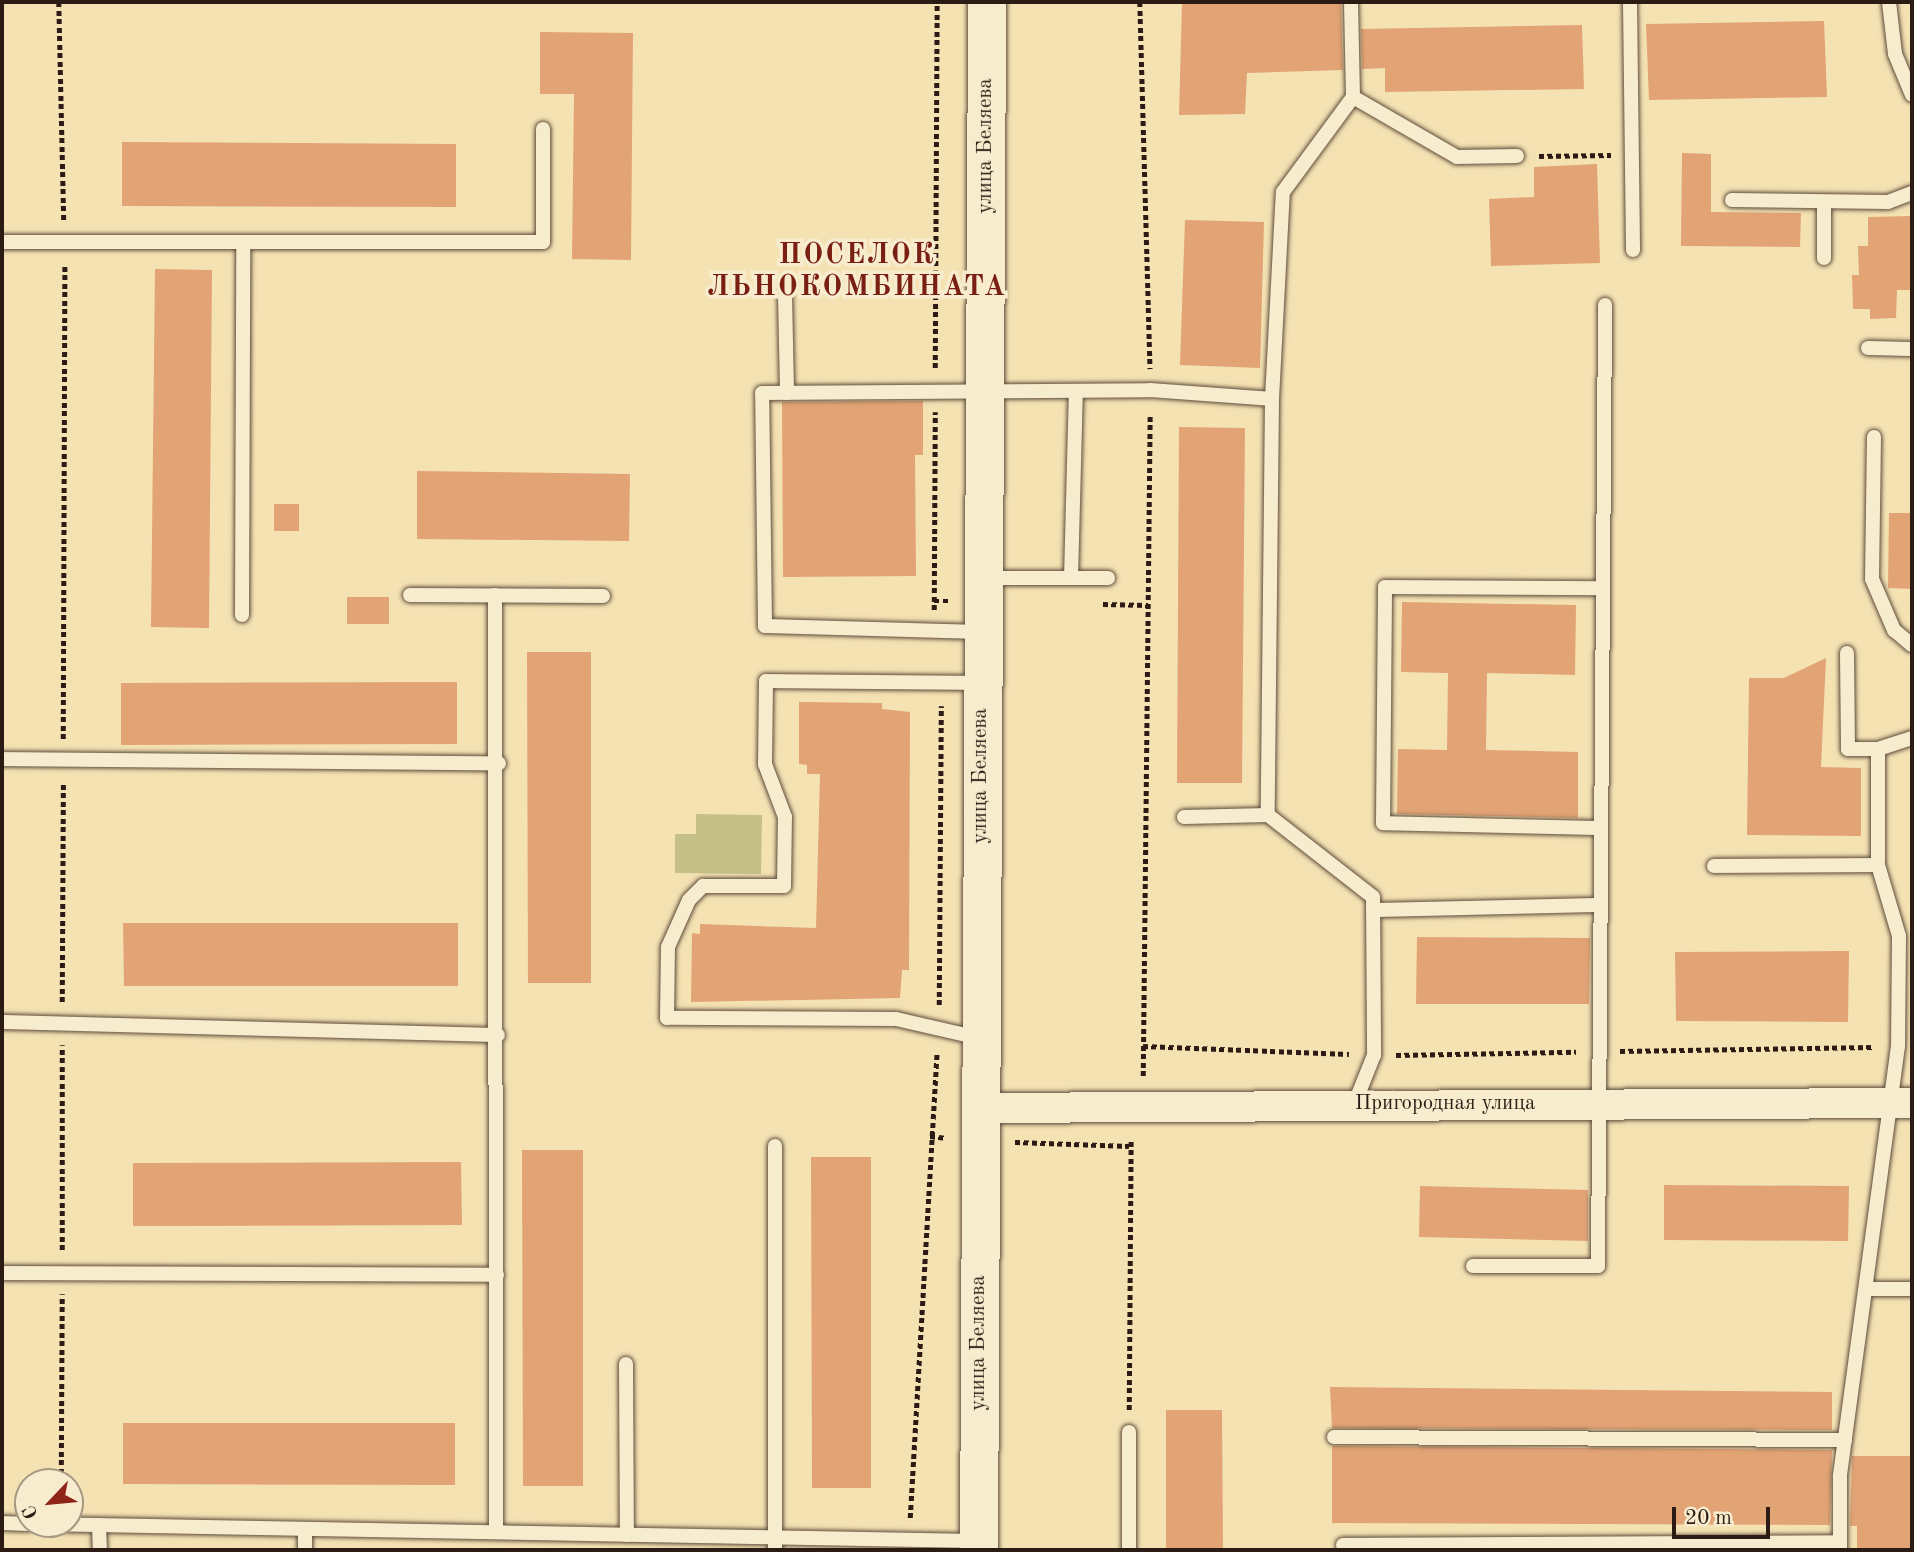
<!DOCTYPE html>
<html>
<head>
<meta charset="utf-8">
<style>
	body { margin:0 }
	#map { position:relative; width:1914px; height:1552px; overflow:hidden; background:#f4e2b3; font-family:"Old Standard TT",serif }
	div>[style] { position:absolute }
	.green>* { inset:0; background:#c4c087 }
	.building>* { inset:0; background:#e2a375 }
	.path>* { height:4.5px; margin-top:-2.25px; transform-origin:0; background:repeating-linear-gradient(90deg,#2c1a14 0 5px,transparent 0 8.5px) }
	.roads { filter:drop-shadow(0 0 2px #5e4c3c) drop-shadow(0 0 2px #5e4c3c) }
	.lane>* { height:14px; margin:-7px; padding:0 7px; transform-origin:7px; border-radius:7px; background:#f8ecce }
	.street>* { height:30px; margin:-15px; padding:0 15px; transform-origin:15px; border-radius:15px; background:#f8ecce }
	.secondary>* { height:38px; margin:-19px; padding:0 19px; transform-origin:19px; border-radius:19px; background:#f8ecce }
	span { translate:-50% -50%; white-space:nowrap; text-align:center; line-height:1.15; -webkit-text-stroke:7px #f8ecce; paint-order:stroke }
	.street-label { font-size:21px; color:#2c1a14 }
	.district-label { font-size:28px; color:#7a1f14; font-weight:700; letter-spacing:2px }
	.frame { position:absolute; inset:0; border:4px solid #2c1a14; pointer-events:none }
	.north { position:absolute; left:14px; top:1468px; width:70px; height:70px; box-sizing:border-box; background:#f8ecce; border:2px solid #a69884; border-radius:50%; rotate:244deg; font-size:19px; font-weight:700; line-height:28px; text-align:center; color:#2c1a14 }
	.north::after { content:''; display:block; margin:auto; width:24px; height:32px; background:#8f2418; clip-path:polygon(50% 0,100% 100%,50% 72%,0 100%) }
	.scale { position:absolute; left:1672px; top:1507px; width:98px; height:32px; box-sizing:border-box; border:4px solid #2c1a14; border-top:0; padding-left:9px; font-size:21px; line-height:24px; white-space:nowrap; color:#2c1a14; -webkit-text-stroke:5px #f8ecce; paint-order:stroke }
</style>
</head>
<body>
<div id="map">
	<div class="green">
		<i style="clip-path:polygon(696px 814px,762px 815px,761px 874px,675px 873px,675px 834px,696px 834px)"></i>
	</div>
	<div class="building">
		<i style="clip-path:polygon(1182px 2px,1341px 4px,1343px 70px,1247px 73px,1245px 114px,1179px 115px)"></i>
		<i style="clip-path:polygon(1824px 21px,1827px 97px,1649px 100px,1646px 24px)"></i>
		<i style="clip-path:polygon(1582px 25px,1584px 89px,1385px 92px,1385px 68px,1362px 69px,1361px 29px)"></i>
		<i style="clip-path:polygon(540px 32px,633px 33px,631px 260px,572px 259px,574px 94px,540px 94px)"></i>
		<i style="clip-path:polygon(122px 142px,456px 144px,456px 207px,122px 206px)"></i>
		<i style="clip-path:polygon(1682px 153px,1711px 154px,1711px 212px,1801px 213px,1800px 247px,1681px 246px)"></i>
		<i style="clip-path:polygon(1597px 164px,1600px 263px,1491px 266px,1489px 199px,1534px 197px,1534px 167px)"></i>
		<i style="clip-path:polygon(1912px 216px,1912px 290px,1897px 290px,1896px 318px,1870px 319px,1870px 309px,1853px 309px,1852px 275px,1859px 275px,1858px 246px,1868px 246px,1868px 217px)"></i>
		<i style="clip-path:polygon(1185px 220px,1264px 222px,1260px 368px,1180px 365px)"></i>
		<i style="clip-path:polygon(155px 269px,212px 270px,209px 628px,151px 627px)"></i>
		<i style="clip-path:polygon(923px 401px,923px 455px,915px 455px,916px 576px,783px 577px,782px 402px)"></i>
		<i style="clip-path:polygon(1179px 427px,1245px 428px,1242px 783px,1177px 783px)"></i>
		<i style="clip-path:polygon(417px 471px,630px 474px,629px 541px,417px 539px)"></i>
		<i style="clip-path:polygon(274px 504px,299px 504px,299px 531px,274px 531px)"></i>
		<i style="clip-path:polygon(1889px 513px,1912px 513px,1912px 589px,1888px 588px)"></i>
		<i style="clip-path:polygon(347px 597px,389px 597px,389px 624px,347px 624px)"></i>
		<i style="clip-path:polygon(1402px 602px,1576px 605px,1575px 675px,1487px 673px,1486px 750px,1578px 752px,1578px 818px,1397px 814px,1398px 749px,1447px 750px,1448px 673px,1401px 672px)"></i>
		<i style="clip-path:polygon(527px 652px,591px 652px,591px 983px,528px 983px)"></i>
		<i style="clip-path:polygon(1826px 658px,1821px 767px,1861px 768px,1861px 836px,1747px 835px,1749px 678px,1784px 678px)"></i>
		<i style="clip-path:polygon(457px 682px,457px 744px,121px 745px,121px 683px)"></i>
		<i style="clip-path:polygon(799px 702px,882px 703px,882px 709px,910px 712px,909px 970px,902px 970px,900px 998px,691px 1002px,692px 933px,700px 934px,700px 924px,816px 928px,820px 774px,807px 774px,807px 765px,799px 764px)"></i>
		<i style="clip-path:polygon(123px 923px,458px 923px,458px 986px,124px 986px)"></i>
		<i style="clip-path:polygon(1417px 937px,1590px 938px,1589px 1004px,1416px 1004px)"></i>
		<i style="clip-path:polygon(1849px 951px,1848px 1022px,1676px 1021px,1675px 952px)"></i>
		<i style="clip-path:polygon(522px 1150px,583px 1150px,583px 1486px,523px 1486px)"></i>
		<i style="clip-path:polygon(811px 1157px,871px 1157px,871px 1488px,812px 1488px)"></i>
		<i style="clip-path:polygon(461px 1162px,462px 1225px,133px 1226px,133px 1163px)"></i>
		<i style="clip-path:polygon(1664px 1185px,1849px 1186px,1848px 1241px,1664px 1240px)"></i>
		<i style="clip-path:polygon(1420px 1186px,1588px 1190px,1588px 1241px,1419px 1237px)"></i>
		<i style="clip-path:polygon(1330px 1387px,1832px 1392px,1832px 1430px,1332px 1428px)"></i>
		<i style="clip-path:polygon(1166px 1410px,1222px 1410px,1223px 1550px,1166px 1550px)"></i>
		<i style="clip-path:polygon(123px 1423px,455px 1423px,455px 1485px,123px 1484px)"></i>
		<i style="clip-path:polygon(1332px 1446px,1832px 1450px,1830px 1525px,1332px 1523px)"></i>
		<i style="clip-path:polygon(1852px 1456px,1912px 1456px,1912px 1550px,1857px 1550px,1857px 1526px,1850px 1526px)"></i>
	</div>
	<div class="path">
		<i style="left:59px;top:2px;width:219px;rotate:88.7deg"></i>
		<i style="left:1140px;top:2px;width:367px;rotate:88.4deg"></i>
		<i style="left:1539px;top:156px;width:72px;rotate:-0.8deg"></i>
		<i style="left:935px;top:368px;width:366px;rotate:-89.7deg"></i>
		<i style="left:934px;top:601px;width:17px"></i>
		<i style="left:1103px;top:604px;width:45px;rotate:1.3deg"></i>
		<i style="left:934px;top:610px;width:198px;rotate:-89.7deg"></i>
		<i style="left:63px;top:739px;width:474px;rotate:-89.8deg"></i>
		<i style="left:62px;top:1002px;width:219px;rotate:-89.7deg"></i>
		<i style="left:939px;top:1005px;width:299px;rotate:-89.6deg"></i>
		<i style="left:1143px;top:1046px;width:206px;rotate:2.2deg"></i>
		<i style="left:1620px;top:1051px;width:254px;rotate:-0.9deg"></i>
		<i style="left:1396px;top:1055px;width:180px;rotate:-1deg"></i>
		<i style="left:1143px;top:1076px;width:663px;rotate:-89.4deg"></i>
		<i style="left:930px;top:1136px;width:17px;rotate:7deg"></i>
		<i style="left:1015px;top:1142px;width:114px;rotate:2deg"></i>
		<i style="left:62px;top:1250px;width:205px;rotate:-90deg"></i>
		<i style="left:1129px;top:1410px;width:271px;rotate:-89.6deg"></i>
		<i style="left:61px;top:1482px;width:188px;rotate:-89.7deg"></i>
		<i style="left:910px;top:1518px;width:467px;rotate:-86.7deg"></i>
	</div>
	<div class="roads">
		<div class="lane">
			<i style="left:1630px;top:2px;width:248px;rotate:89.3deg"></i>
			<i style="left:1889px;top:2px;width:52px;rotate:83.4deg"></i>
			<i style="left:1895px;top:54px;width:44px;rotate:67.5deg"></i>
			<i style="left:1353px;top:97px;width:120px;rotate:30deg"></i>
			<i style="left:1457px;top:157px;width:60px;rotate:-1deg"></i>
			<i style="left:1732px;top:200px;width:156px;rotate:0.7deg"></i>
			<i style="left:1888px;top:202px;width:26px;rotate:-21deg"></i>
			<i style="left:2px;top:242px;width:541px"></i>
			<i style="left:543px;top:242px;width:113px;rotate:-90deg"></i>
			<i style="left:1824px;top:258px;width:55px;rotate:-90deg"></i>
			<i style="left:785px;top:295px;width:98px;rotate:88.8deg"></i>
			<i style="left:1868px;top:348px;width:44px;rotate:1.3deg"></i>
			<i style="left:1272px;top:399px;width:207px;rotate:-87deg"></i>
			<i style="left:1283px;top:192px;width:118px;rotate:-53.6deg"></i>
			<i style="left:1353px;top:97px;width:95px;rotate:-91.2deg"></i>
			<i style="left:1874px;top:437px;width:142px;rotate:90.8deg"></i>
			<i style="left:1872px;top:579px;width:56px;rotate:66.7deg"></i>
			<i style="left:1894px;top:630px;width:23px;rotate:40deg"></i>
			<i style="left:984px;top:578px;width:124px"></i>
			<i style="left:1071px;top:578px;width:186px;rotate:-88.5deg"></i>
			<i style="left:410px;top:595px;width:193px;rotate:0.3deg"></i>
			<i style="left:495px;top:595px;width:937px;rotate:89.94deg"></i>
			<i style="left:242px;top:615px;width:370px;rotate:-89.8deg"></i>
			<i style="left:982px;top:632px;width:217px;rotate:-178.4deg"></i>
			<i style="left:765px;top:626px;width:233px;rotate:-90.7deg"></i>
			<i style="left:762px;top:393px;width:388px;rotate:-0.4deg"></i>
			<i style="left:1150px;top:390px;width:122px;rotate:4.2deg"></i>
			<i style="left:1272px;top:399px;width:416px;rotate:90.6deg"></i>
			<i style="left:1268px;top:815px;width:133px;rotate:38deg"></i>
			<i style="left:1373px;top:897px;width:158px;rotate:89.6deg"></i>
			<i style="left:1374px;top:1055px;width:54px;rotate:111.8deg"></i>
			<i style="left:1847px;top:653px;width:96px;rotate:89.4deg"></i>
			<i style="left:1848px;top:749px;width:30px"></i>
			<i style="left:1878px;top:749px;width:116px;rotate:90deg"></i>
			<i style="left:1878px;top:749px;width:36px;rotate:-18deg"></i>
			<i style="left:2px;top:759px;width:497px;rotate:0.5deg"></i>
			<i style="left:1184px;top:817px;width:84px;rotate:-1.4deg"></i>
			<i style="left:1600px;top:828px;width:217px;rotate:-178.7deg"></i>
			<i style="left:1383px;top:823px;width:236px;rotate:-89.5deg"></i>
			<i style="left:1385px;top:587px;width:217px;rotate:0.3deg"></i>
			<i style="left:1714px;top:866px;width:164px;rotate:-0.3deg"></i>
			<i style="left:1878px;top:865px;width:74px;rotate:73.5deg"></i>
			<i style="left:1899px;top:936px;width:110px;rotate:90.5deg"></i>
			<i style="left:1898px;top:1046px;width:434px;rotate:97.7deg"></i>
			<i style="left:1840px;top:1476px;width:74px;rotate:90deg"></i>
			<i style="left:1373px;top:910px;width:227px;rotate:-1.3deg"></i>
			<i style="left:2px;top:1022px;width:496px;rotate:1.5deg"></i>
			<i style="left:979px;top:1038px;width:85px;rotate:-167.1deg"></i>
			<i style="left:896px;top:1019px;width:229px;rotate:-179.7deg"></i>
			<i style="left:667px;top:1018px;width:71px;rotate:-89.2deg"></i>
			<i style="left:668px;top:947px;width:51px;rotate:-65.9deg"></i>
			<i style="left:689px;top:900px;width:20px;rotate:-45deg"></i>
			<i style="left:703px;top:886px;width:81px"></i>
			<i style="left:784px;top:886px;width:69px;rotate:-89.2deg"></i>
			<i style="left:785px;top:817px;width:57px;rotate:-110.7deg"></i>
			<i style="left:765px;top:764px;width:83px;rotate:-89.3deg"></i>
			<i style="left:766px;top:681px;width:215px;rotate:0.5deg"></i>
			<i style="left:1473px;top:1266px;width:125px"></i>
			<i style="left:1598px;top:1266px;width:961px;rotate:-89.58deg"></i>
			<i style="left:2px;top:1273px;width:495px;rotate:0.2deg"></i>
			<i style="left:1867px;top:1289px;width:45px"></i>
			<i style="left:626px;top:1364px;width:171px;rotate:89.7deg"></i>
			<i style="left:1334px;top:1437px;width:511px;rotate:0.34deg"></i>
			<i style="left:2px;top:1523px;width:26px;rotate:2deg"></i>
			<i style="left:40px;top:1524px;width:936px;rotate:1.04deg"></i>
			<i style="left:99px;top:1525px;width:25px;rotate:88deg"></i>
			<i style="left:305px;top:1529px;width:21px;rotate:90deg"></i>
			<i style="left:1343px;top:1545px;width:497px;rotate:-0.3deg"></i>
			<i style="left:775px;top:1550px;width:404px;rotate:-90deg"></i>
			<i style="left:1129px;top:1550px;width:118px;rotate:-90deg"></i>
		</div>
		<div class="street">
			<i style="left:978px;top:1108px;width:934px;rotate:-0.31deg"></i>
		</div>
		<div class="secondary">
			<i style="left:979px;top:1550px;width:1548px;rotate:-89.7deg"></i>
		</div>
	</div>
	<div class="street-label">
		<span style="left:986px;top:146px;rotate:-90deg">улица Беляева</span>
		<span style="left:981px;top:776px;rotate:-90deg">улица Беляева</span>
		<span style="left:1445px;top:1104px">Пригородная улица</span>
		<span style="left:979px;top:1343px;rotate:-90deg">улица Беляева</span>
	</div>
	<div class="district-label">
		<span style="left:857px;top:272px">ПОСЕЛОК<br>ЛЬНОКОМБИНАТА</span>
	</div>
	<div class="frame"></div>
	<div class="north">С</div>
	<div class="scale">20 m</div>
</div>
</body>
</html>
